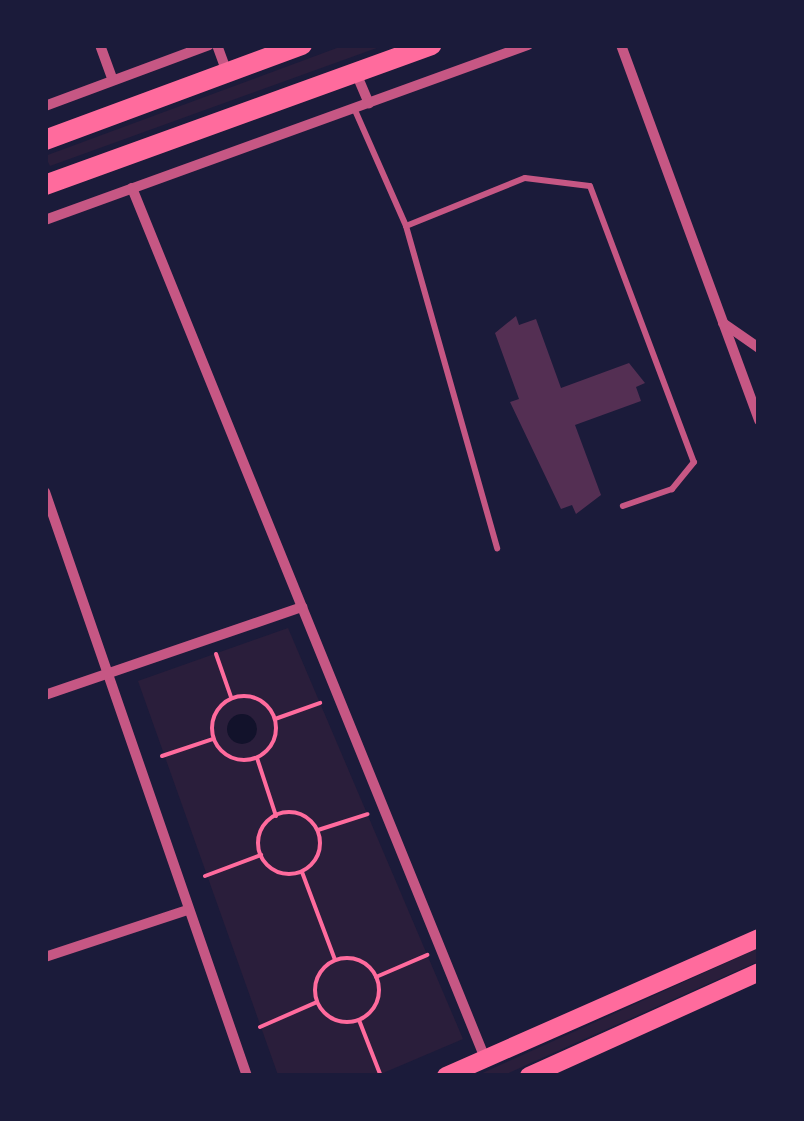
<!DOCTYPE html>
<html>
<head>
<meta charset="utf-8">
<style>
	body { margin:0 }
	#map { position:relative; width:804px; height:1121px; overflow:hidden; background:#1b1b3a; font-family:Literata,serif }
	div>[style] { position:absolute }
	.green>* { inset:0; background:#2a1e3b }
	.water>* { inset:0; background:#12122b }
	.round { border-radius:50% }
	.building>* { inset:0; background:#542f53 }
	.path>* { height:4px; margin:-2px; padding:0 2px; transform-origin:2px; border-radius:2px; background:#ff6b9d }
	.path>.ring { margin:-2px; padding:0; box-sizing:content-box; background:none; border:4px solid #ff6b9d; border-radius:50% }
	.service>* { height:6px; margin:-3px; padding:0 3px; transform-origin:3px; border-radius:3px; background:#c65784 }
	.minor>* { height:10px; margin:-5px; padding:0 5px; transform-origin:5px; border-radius:5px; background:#c65784 }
	.secondary>* { height:18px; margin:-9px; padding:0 9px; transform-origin:9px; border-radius:9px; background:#ff6b9d }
	.primary>* { height:20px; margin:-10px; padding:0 10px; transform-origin:10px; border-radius:10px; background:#ff6b9d }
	span { translate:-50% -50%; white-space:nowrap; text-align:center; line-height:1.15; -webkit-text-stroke:10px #1b1b3a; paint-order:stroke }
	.frame { position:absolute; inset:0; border:48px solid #1b1b3a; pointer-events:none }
</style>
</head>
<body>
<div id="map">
	<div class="green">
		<i style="clip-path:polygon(345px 45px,385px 45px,50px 166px,45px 156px)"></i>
		<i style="clip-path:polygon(288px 628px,463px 1039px,376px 1076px,278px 1075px,138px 681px)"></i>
		<i style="clip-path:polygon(759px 948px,759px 961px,502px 1076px,476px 1076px)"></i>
	</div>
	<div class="water">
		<i class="round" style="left:227px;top:714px;width:30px;height:30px"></i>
	</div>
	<div class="building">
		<i style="clip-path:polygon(516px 316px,519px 325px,536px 319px,561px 388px,629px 363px,645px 383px,636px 387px,641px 401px,575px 425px,601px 495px,576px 514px,572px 505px,561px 509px,510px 402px,519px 399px,495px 333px)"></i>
	</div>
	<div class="path">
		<i style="left:216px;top:654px;width:46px;rotate:70.8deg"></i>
		<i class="ring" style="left:212px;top:696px;width:60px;height:60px"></i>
		<i style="left:275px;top:719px;width:48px;rotate:-19.6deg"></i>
		<i style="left:162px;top:756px;width:54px;rotate:-18.4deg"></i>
		<i style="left:257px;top:758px;width:61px;rotate:71.9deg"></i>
		<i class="ring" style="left:258px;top:812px;width:58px;height:58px"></i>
		<i style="left:318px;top:830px;width:52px;rotate:-17.7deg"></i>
		<i style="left:302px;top:872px;width:94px;rotate:69.4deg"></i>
		<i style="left:205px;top:876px;width:60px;rotate:-20.6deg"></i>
		<i class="ring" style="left:315px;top:958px;width:60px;height:60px"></i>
		<i style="left:376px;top:977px;width:56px;rotate:-23.3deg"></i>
		<i style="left:359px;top:1020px;width:58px;rotate:68.7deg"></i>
		<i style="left:260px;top:1027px;width:62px;rotate:-23.7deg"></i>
	</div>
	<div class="service">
		<i style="left:354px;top:108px;width:129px;rotate:66.2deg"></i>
		<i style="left:406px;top:226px;width:335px;rotate:74.2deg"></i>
		<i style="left:406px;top:226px;width:128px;rotate:-22deg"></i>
		<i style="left:525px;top:178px;width:65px;rotate:7deg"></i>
		<i style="left:590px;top:186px;width:295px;rotate:69.4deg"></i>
		<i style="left:694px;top:462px;width:35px;rotate:129deg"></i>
		<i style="left:672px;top:489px;width:52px;rotate:160.9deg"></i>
	</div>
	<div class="minor">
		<i style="left:100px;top:45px;width:37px;rotate:70deg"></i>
		<i style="left:217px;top:45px;width:29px;rotate:70deg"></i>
		<i style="left:621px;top:45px;width:400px;rotate:69.8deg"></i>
		<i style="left:356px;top:73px;width:33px;rotate:67deg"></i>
		<i style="left:45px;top:106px;width:175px;rotate:-20.4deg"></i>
		<i style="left:132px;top:188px;width:939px;rotate:67.92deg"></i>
		<i style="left:45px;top:220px;width:514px;rotate:-19.92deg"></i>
		<i style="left:723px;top:323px;width:44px;rotate:34.8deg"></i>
		<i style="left:45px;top:492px;width:618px;rotate:70.92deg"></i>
		<i style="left:45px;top:695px;width:272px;rotate:-18.9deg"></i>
		<i style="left:45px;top:957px;width:150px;rotate:-18.3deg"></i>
	</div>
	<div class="secondary">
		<i style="left:446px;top:1076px;width:342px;rotate:-23.8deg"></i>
		<i style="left:529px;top:1076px;width:252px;rotate:-24.3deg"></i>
	</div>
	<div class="primary">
		<i style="left:45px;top:140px;width:274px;rotate:-20.3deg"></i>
		<i style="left:45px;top:185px;width:411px;rotate:-19.9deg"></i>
	</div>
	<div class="frame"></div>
</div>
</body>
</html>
